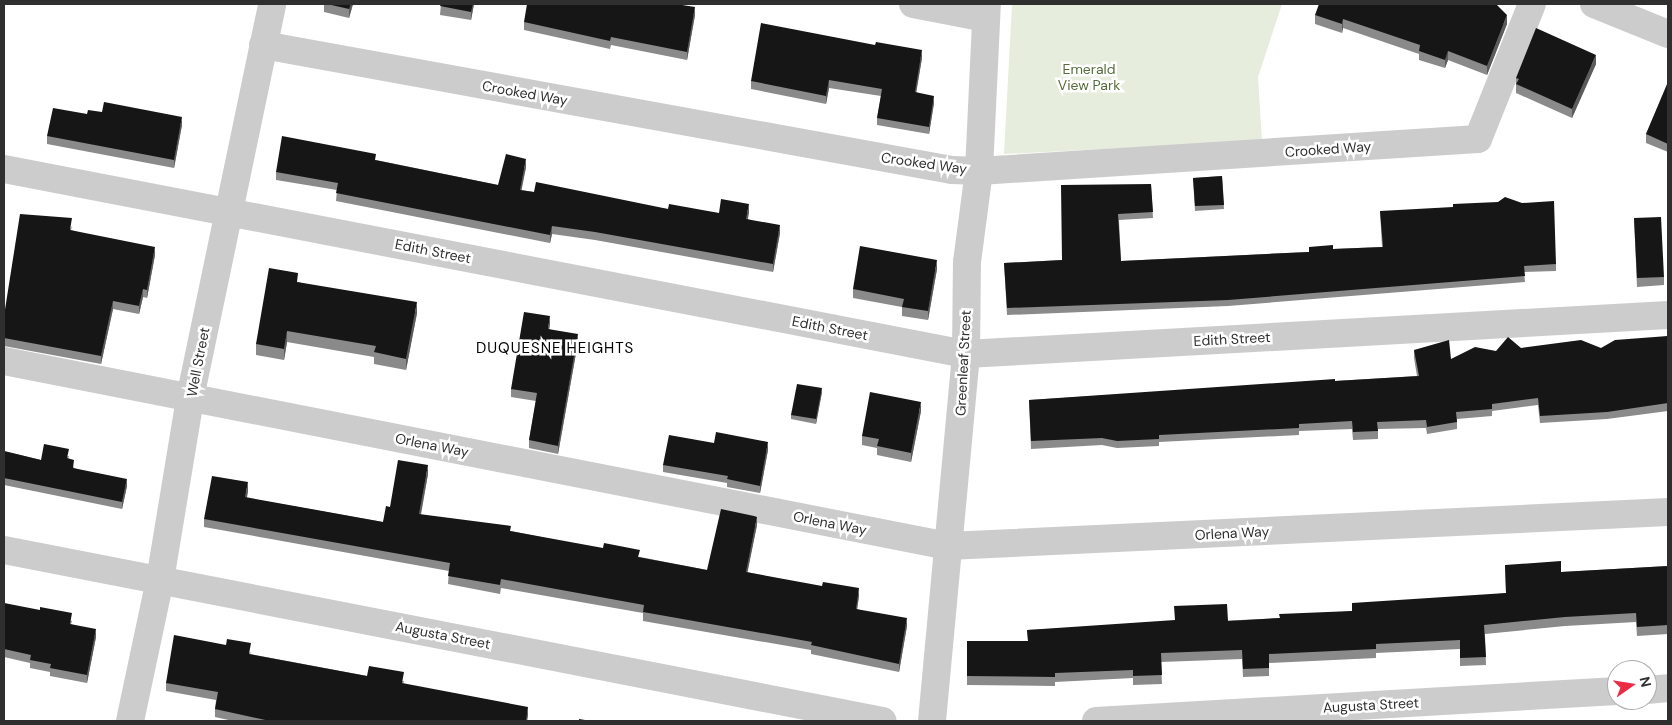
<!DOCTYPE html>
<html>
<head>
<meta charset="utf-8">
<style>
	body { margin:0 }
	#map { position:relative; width:1672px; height:725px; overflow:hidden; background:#fff; font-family:"DM Sans",sans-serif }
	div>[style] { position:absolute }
	.green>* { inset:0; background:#e6eddd }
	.minor>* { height:28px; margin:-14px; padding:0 14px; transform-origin:14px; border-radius:14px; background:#ccc }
	.wall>* { inset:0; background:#8a8a8a }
	.shaded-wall>* { inset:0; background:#5c5c5c }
	.building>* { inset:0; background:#161616 }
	span { translate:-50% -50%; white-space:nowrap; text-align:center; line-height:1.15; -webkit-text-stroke:5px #fff; paint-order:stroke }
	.park-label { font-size:14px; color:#556d3b }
	.street-label { font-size:14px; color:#2f2f2f }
	.neighbourhood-label { font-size:15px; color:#000; letter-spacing:1px }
	.frame { position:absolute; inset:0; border:5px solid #2f2f2f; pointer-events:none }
	.north { position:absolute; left:1607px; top:660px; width:50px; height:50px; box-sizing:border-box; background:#fff; border:1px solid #acacac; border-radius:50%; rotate:77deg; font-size:14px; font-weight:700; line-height:20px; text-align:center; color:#2f2f2f }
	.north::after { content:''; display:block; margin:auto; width:18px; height:22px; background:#eb2c44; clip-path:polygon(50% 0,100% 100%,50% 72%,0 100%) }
</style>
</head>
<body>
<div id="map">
	<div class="green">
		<i style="clip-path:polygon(1012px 4px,1282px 4px,1258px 77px,1262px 141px,1004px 154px)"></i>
	</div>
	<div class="minor">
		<i style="left:913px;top:4px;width:74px;rotate:10.9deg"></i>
		<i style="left:1594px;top:4px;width:80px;rotate:22.1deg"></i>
		<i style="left:263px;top:45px;width:700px;rotate:10.28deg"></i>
		<i style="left:952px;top:170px;width:27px;rotate:2deg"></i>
		<i style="left:979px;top:171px;width:500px;rotate:-3.67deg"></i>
		<i style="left:1478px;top:139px;width:145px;rotate:-68.2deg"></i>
		<i style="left:4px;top:169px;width:980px;rotate:10.89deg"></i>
		<i style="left:966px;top:354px;width:703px;rotate:-3.18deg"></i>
		<i style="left:4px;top:361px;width:962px;rotate:11.09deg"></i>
		<i style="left:948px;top:546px;width:721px;rotate:-2.7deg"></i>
		<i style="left:4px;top:550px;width:895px;rotate:11.01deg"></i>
		<i style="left:1647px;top:690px;width:21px;rotate:-5deg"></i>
		<i style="left:130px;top:721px;width:144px;rotate:-78deg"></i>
		<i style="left:160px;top:580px;width:184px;rotate:-80.6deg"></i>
		<i style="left:190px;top:398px;width:402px;rotate:-78.2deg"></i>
		<i style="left:932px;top:721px;width:369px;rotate:-84.7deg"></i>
		<i style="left:966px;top:354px;width:92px;rotate:-89.4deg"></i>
		<i style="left:967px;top:262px;width:92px;rotate:-82.5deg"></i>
		<i style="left:979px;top:171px;width:167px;rotate:-87.3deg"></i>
		<i style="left:1096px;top:721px;width:522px;rotate:-3.3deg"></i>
	</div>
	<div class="wall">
		<i style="clip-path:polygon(324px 4px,353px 4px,349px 18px,324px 12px)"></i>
		<i style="clip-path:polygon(441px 4px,474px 4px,471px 20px,440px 15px)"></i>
		<i style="clip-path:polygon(695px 15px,687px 60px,611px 45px,610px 49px,524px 30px,524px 22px)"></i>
		<i style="clip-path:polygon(1315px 15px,1507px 24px,1487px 75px,1448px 60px,1445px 68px,1419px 60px,1419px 54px,1343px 28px,1342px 33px,1315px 24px)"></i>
		<i style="clip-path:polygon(922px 58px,916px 92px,934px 103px,929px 134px,877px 125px,877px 118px,881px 96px,829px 88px,826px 104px,751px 89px,751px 81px)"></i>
		<i style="clip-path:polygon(1596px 64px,1572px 118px,1516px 93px,1516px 78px)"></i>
		<i style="clip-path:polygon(1668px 82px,1668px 152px,1646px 143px,1646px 134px)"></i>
		<i style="clip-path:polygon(87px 114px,182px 125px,174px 168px,47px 144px,47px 136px)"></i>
		<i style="clip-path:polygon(376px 160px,498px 185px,526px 167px,521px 190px,534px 192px,668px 209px,719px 213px,749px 212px,748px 219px,780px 233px,773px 272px,595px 240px,552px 234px,550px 243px,336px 201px,337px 190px,276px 180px,276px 172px)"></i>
		<i style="clip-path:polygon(1222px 176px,1224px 209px,1195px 211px,1193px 178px)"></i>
		<i style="clip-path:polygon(1151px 184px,1153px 218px,1119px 220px,1121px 261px,1309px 252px,1333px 249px,1382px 247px,1380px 211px,1556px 264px,1556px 271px,1524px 272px,1525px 282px,1228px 306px,1007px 315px,1004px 263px,1062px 260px)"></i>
		<i style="clip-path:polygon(1634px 218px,1664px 277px,1664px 285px,1637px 287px)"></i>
		<i style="clip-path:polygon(72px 226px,71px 230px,155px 255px,147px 298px,143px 297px,139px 314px,113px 309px,101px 364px,4px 346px,4px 316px)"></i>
		<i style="clip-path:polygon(937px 269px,928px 320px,902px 316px,902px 307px,853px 298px,853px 289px)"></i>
		<i style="clip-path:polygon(298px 282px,417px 313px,406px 370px,374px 364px,374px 357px,287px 342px,284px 360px,256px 355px,256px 344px)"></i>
		<i style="clip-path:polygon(550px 324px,549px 329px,578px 342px,558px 454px,529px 448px,529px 440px,536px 401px,511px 397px,511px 389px)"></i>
		<i style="clip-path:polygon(1668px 336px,1668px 411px,1607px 419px,1540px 423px,1538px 405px,1492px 411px,1492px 416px,1457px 419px,1457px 429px,1427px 434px,1426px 428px,1378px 429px,1378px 439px,1353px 440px,1352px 429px,1299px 431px,1299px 435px,1159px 442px,1159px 446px,1117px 448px,1102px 445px,1031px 449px,1029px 400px,1417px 376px,1414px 358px,1414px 350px,1451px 359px,1496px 351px,1521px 348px,1601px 348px)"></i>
		<i style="clip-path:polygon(822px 392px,816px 424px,791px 419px,791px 415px)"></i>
		<i style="clip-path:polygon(921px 411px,911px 462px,877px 455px,877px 448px,862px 445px,862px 436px)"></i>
		<i style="clip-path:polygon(714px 443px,768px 450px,760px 493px,727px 487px,727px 483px,663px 472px,663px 465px)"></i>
		<i style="clip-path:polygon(4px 451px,41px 460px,69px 456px,68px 459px,74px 468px,127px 486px,122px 509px,4px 485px)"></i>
		<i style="clip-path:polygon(428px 474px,421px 515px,511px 531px,640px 557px,707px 570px,757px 525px,747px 572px,859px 596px,857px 609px,907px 626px,899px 672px,811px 654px,811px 650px,643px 621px,643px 613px,501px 588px,500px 594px,448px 584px,449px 571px,204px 527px,204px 519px,248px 491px,247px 498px,383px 522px,390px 507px)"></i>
		<i style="clip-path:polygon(1505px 565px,1561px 572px,1668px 566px,1668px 634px,1637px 636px,1636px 622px,1565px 626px,1485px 634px,1486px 665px,1460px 666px,1460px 649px,1376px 653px,1376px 658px,1269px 663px,1269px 676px,1243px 677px,1242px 659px,1161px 662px,1162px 684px,1133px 685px,1133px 678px,1055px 682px,1055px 686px,967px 685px,967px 641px,1028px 641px,1027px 630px,1280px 618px,1352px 611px,1506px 593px)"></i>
		<i style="clip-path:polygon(4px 603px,72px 621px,71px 624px,96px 637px,87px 683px,50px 676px,50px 672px,30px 668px,30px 663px,4px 657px)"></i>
		<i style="clip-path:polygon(251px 652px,250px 654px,367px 676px,404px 681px,403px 684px,528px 715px,527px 721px,233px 721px,215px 717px,215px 709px,216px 700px,166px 691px,166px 683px)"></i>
	</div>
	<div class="shaded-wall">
		<i style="clip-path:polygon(351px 4px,353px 4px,349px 18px,349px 9px)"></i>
		<i style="clip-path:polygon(473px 4px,474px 4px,471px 20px,471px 12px)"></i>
		<i style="clip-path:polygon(695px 7px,695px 15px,687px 60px,687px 52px)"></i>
		<i style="clip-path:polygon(1507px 15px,1507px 24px,1487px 75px,1487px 66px)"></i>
		<i style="clip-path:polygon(1343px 19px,1343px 28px,1342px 33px,1342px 24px)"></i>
		<i style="clip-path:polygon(922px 50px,922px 58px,915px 100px,915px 92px)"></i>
		<i style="clip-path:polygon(1448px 51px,1448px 60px,1445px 68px,1445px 60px)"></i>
		<i style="clip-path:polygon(1596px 55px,1596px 64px,1572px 118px,1572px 109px)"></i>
		<i style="clip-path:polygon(829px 80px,829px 88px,826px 104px,826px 96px)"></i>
		<i style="clip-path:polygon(934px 96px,934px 103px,929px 134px,929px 127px)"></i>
		<i style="clip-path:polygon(182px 117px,182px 125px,174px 168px,174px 160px)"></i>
		<i style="clip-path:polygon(526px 159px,526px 167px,520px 198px,520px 190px)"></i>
		<i style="clip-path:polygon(749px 204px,749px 212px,746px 227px,746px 219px)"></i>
		<i style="clip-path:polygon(780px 225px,780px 233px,773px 272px,773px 264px)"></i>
		<i style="clip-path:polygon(552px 226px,552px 234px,550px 243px,550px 235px)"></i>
		<i style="clip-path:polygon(155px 247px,155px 255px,147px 298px,147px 290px)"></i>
		<i style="clip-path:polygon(937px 260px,937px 269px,928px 320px,928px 311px)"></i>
		<i style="clip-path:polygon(143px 289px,143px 297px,139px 314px,139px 306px)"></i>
		<i style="clip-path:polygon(113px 301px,113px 309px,101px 364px,101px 356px)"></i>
		<i style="clip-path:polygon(417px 302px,417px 313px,406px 370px,406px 359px)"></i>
		<i style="clip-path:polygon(550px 316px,550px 324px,548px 336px,548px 329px)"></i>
		<i style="clip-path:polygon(287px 331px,287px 342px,284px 360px,284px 349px)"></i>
		<i style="clip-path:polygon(578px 334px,578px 342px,558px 454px,558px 446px)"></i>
		<i style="clip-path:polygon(822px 388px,822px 392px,816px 424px,816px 419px)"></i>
		<i style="clip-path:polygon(921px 402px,921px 411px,911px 462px,911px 453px)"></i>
		<i style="clip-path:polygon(768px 442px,768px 450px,760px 493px,760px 486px)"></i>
		<i style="clip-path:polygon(428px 465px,428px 474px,419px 523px,419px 514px)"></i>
		<i style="clip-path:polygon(127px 479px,127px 486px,122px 509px,122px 502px)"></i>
		<i style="clip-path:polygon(248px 482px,248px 491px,245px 506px,245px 497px)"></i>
		<i style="clip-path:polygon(757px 517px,757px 525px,746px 580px,746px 572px)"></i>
		<i style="clip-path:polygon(859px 588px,859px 596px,856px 617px,856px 609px)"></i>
		<i style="clip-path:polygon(907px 618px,907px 626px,899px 672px,899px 664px)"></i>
		<i style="clip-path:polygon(96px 629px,96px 637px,87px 683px,87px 675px)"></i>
		<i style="clip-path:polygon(528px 707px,528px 715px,527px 721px,526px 721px)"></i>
	</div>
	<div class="building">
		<i style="clip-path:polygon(327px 4px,351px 4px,349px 9px)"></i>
		<i style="clip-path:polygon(441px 4px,473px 4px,471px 12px,440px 6px)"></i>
		<i style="clip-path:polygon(527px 4px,676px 4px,695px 7px,687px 52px,611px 37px,610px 41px,524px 22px)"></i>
		<i style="clip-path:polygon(1319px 4px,1496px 4px,1507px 15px,1487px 66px,1448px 51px,1445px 60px,1419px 51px,1420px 45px,1343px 19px,1342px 24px,1315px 15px)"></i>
		<i style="clip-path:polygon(761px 23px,875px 45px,876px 42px,922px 50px,915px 92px,934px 96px,929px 127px,877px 118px,882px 89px,829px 80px,826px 96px,751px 81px)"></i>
		<i style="clip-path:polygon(1536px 28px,1596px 55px,1572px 109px,1516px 84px,1519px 79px,1516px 78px)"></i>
		<i style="clip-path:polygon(1668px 82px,1668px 144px,1646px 134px)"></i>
		<i style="clip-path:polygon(104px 102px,182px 117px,174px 160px,47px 136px,53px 108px,87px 114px,88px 110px,102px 112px)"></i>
		<i style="clip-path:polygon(282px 136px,376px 154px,375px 160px,498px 185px,506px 154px,526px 159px,520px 190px,534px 192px,536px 182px,668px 209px,669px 204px,719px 213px,721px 199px,749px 204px,746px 219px,780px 225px,773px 264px,595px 232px,552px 226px,550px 235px,336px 193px,338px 183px,276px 172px)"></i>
		<i style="clip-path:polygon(1222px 176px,1224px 205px,1195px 206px,1193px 178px)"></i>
		<i style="clip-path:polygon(1151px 184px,1153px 212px,1118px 214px,1121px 261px,1309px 252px,1309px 247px,1333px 245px,1333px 249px,1383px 247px,1380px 211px,1453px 207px,1453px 204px,1498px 202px,1505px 197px,1522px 203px,1554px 201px,1556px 264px,1524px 266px,1525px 276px,1228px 300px,1007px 308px,1004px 263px,1062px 260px,1061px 185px)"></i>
		<i style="clip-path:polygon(20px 214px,72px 218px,70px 230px,155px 247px,147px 290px,143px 289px,139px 306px,113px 301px,101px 356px,4px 338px,4px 316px)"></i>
		<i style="clip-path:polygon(1661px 217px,1664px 277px,1637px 278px,1634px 218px)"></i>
		<i style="clip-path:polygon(860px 246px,937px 260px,928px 311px,902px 307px,904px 299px,853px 289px)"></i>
		<i style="clip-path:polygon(269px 268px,298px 273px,297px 282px,417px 302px,406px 359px,374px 352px,376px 346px,287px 331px,284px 349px,256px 344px)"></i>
		<i style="clip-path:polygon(524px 312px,550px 316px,548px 329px,578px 334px,558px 446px,529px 440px,537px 393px,511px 389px)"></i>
		<i style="clip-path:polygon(1668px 336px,1668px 403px,1607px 412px,1540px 416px,1538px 398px,1492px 404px,1492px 409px,1456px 412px,1457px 422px,1427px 427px,1426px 420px,1377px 422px,1378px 431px,1353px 432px,1352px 421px,1299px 424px,1299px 428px,1159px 435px,1159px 439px,1117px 441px,1102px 438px,1031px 441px,1029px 400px,1335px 379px,1335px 381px,1419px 376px,1414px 350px,1449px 340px,1451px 359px,1475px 347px,1496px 351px,1508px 337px,1521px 348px,1581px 340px,1601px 348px,1615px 340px)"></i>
		<i style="clip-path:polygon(797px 384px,822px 388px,816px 419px,791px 415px)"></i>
		<i style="clip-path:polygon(870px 392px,921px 402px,911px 453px,877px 446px,879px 439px,862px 436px)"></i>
		<i style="clip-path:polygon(716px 432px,768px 442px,760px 486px,727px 479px,728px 476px,663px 465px,669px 435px,714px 443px)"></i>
		<i style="clip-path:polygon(44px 444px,69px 449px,67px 458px,74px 460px,73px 468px,127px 479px,122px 502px,4px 478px,4px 451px,41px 460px)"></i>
		<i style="clip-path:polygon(398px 460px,428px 465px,419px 514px,511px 526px,510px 531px,603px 548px,604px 543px,640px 550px,638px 557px,707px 570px,721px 509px,754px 516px,757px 517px,746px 572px,822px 586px,823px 582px,859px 588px,856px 609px,907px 618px,899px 664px,811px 645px,812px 642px,643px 612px,644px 605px,501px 579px,500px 585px,448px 576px,450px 563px,204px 519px,212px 476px,248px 482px,245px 497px,383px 522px,386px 506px,390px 507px)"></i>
		<i style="clip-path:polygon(1561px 561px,1561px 572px,1668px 566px,1668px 625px,1637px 627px,1636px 613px,1565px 617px,1484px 625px,1486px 657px,1460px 658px,1460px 640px,1376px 644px,1376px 649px,1269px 654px,1269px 668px,1243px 669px,1242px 650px,1161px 653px,1162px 675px,1133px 676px,1133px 670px,1055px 673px,1055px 677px,967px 676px,967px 641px,1028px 641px,1027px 630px,1175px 620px,1174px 606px,1227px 604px,1228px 621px,1280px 618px,1279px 614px,1352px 611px,1352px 603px,1506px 593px,1505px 565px)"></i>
		<i style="clip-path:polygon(4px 603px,40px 610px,40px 607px,72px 613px,70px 624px,96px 629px,87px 675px,50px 668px,51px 664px,30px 660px,31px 655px,4px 649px)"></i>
		<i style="clip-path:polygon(174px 635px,226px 645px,227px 639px,251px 643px,249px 654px,367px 676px,369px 666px,404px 672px,402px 683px,528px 707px,526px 721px,270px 721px,215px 709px,218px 692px,166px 683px)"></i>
		<i style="clip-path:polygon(579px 719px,591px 721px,579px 721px)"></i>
	</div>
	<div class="park-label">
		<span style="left:1089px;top:77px">Emerald<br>View Park</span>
	</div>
	<div class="street-label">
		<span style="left:525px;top:93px;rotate:10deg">Crooked Way</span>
		<span style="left:1328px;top:149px;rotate:-4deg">Crooked Way</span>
		<span style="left:924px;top:163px;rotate:8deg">Crooked Way</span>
		<span style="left:433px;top:251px;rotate:11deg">Edith Street</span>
		<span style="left:830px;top:328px;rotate:11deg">Edith Street</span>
		<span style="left:1232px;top:339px;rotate:-3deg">Edith Street</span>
		<span style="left:198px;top:362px;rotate:-79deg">Well Street</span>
		<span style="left:963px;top:363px;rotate:-87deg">Greenleaf Street</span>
		<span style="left:432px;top:445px;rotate:11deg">Orlena Way</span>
		<span style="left:830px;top:523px;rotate:11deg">Orlena Way</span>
		<span style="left:1232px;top:533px;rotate:-3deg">Orlena Way</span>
		<span style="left:443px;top:635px;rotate:11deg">Augusta Street</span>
		<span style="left:1371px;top:705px;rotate:-3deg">Augusta Street</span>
	</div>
	<div class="neighbourhood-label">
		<span style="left:555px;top:349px">DUQUESNE HEIGHTS</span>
	</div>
	<div class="frame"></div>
	<div class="north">N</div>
</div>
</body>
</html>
